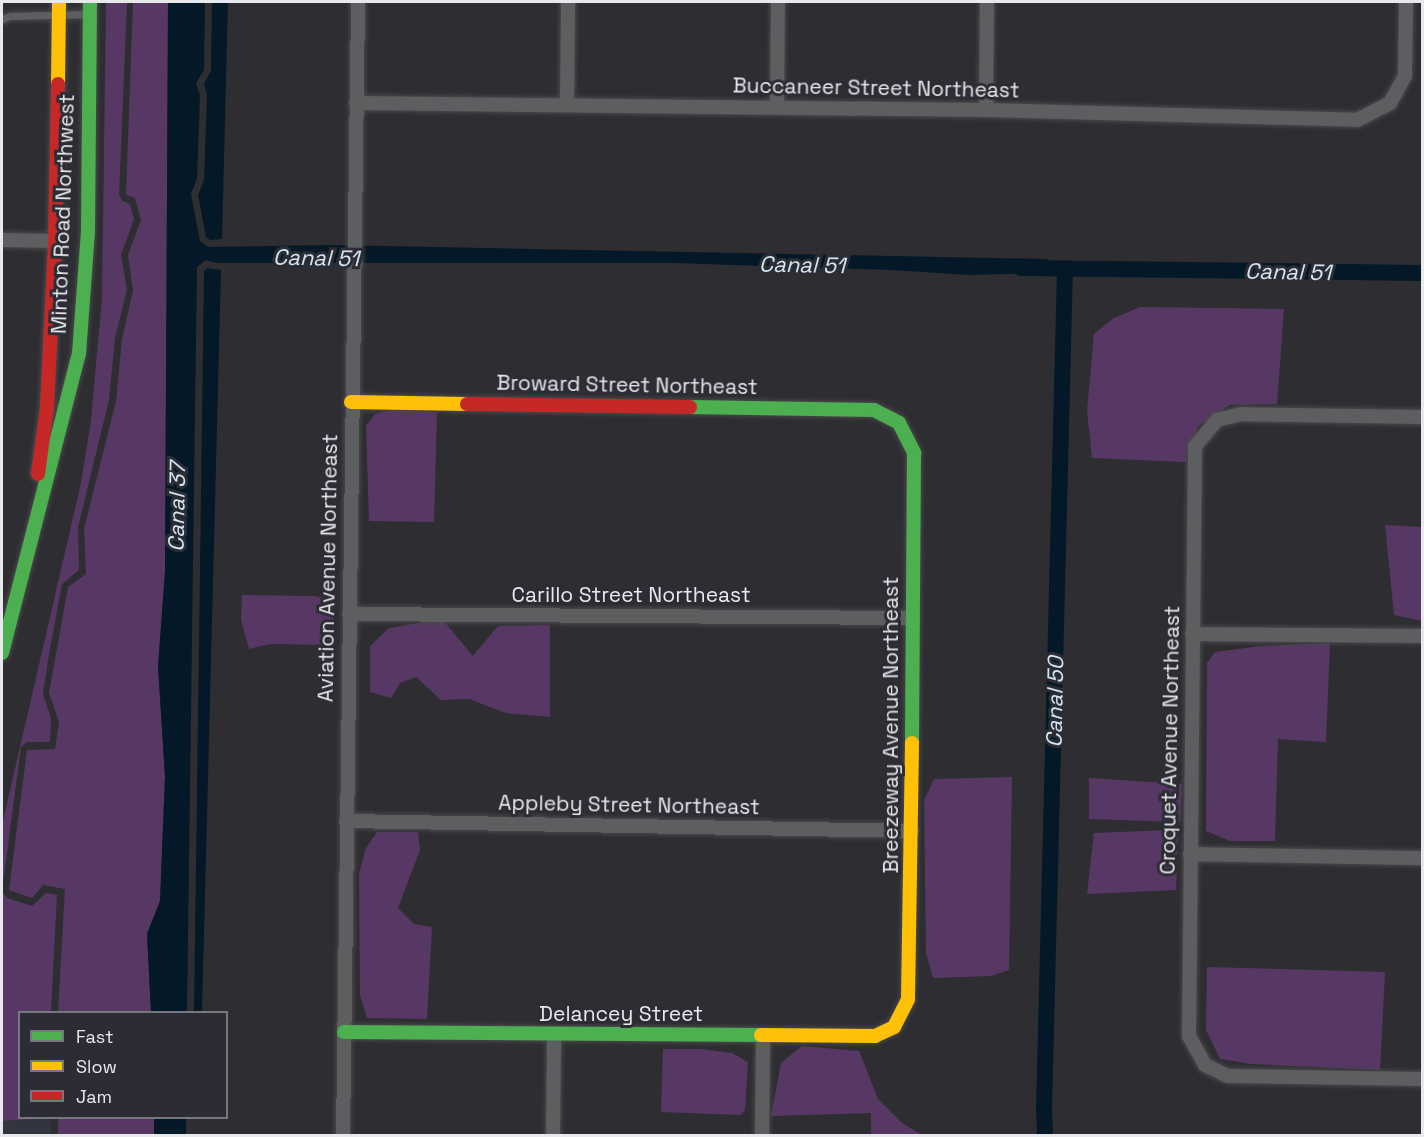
<!DOCTYPE html>
<html>
<head>
<meta charset="utf-8">
<style>
	body { margin:0 }
	#map { position:relative; width:1424px; height:1137px; overflow:hidden; background:#2e2e32; font-family:"Space Grotesk",sans-serif }
	div>[style] { position:absolute }
	.built>* { inset:0; background:#323440 }
	.green>* { inset:0; background:#573864 }
	.water>* { inset:0; background:#051827 }
	.canal>* { height:16px; margin:-8px; padding:0 8px; transform-origin:8px; border-radius:8px; background:#051827 }
	.roads { filter:drop-shadow(0 0 2px #49494c) drop-shadow(0 0 2px #49494c) }
	.lane>* { height:7px; margin:-3.5px; padding:0 3.5px; transform-origin:3.5px; border-radius:3.5px; background:#5d5e60 }
	.street>* { height:14px; margin:-7px; padding:0 7px; transform-origin:7px; border-radius:7px; background:#5d5e60 }
	.fast>* { height:14px; margin:-7px; padding:0 7px; transform-origin:7px; border-radius:7px; background:#4caf50 }
	.slow>* { height:14px; margin:-7px; padding:0 7px; transform-origin:7px; border-radius:7px; background:#ffc107 }
	.jam>* { height:14px; margin:-7px; padding:0 7px; transform-origin:7px; border-radius:7px; background:#c62828 }
	span { translate:-50% -50%; white-space:nowrap; text-align:center; line-height:1.15; -webkit-text-stroke:6px #2c2d34; paint-order:stroke }
	.street-label { font-size:21px; color:#e8e9ed }
	.water-label { font-size:22px; color:#d3e6f4; font-style:italic }
	.frame { position:absolute; inset:0; border:3px solid #e8e9ed; pointer-events:none }
	.legend { position:absolute; left:18px; top:1011px; width:210px; height:108px; box-sizing:border-box; background:#2c2d34; border:2px solid #77787e; margin:0; padding:8px 10px; list-style:none; font-size:18px; color:#e8e9ed }
	.legend li { display:flex; align-items:center; gap:12px; height:30px }
	.legend b { width:30px; border:2px solid #77787e }
</style>
</head>
<body>
<div id="map">
	<div class="built">
		<i style="clip-path:polygon(51px 1118px,51px 1135px,2px 1136px,2px 1121px)"></i>
	</div>
	<div class="green">
		<i style="clip-path:polygon(106px 2px,127px 2px,119px 194px,122px 201px,130px 204px,134px 219px,121px 255px,127px 290px,115px 338px,109px 400px,78px 527px,79px 570px,62px 584px,48px 660px,43px 694px,51px 718px,50px 742px,27px 742px,21px 747px,2px 891px,7px 898px,32px 906px,46px 893px,57px 895px,51px 1012px,20px 1012px,20px 1118px,51px 1118px,2px 1121px,2px 825px,81px 483px,91px 420px,102px 298px)"></i>
		<i style="clip-path:polygon(133px 2px,168px 2px,165px 572px,158px 666px,165px 777px,160px 901px,147px 934px,151px 1012px,58px 1012px,65px 889px,43px 885px,32px 898px,9px 890px,27px 750px,55px 749px,59px 722px,49px 693px,68px 587px,86px 574px,84px 529px,116px 401px,122px 339px,133px 291px,128px 255px,141px 220px,135px 198px,126px 195px)"></i>
		<i style="clip-path:polygon(1140px 307px,1284px 309px,1277px 404px,1230px 405px,1198px 426px,1186px 462px,1092px 458px,1087px 411px,1094px 334px,1114px 318px)"></i>
		<i style="clip-path:polygon(393px 409px,437px 412px,434px 522px,369px 521px,366px 426px,375px 414px)"></i>
		<i style="clip-path:polygon(1385px 525px,1422px 527px,1422px 621px,1394px 615px)"></i>
		<i style="clip-path:polygon(242px 595px,316px 596px,333px 602px,334px 645px,270px 644px,249px 649px,241px 620px)"></i>
		<i style="clip-path:polygon(442px 619px,473px 656px,498px 626px,550px 625px,550px 717px,506px 713px,469px 699px,441px 700px,416px 677px,400px 683px,391px 698px,370px 692px,370px 646px,389px 628px)"></i>
		<i style="clip-path:polygon(1330px 643px,1326px 742px,1278px 739px,1275px 841px,1230px 841px,1206px 831px,1207px 663px,1215px 652px,1261px 646px)"></i>
		<i style="clip-path:polygon(1012px 777px,1009px 970px,991px 976px,933px 978px,926px 953px,924px 800px,934px 779px)"></i>
		<i style="clip-path:polygon(1089px 778px,1182px 784px,1180px 822px,1089px 819px)"></i>
		<i style="clip-path:polygon(1169px 830px,1178px 836px,1176px 890px,1087px 894px,1094px 833px)"></i>
		<i style="clip-path:polygon(377px 832px,418px 832px,420px 850px,398px 908px,414px 924px,432px 927px,427px 1019px,367px 1018px,360px 995px,359px 874px,366px 848px)"></i>
		<i style="clip-path:polygon(1207px 967px,1385px 972px,1380px 1070px,1251px 1064px,1220px 1059px,1206px 1030px)"></i>
		<i style="clip-path:polygon(802px 1046px,859px 1051px,878px 1099px,902px 1123px,922px 1135px,871px 1135px,871px 1113px,771px 1116px,781px 1063px)"></i>
		<i style="clip-path:polygon(663px 1049px,702px 1049px,732px 1053px,748px 1062px,745px 1110px,741px 1115px,661px 1112px)"></i>
		<i style="clip-path:polygon(58px 1118px,154px 1118px,154px 1135px,58px 1135px)"></i>
	</div>
	<div class="water">
		<i style="clip-path:polygon(168px 2px,205px 2px,204px 70px,196px 83px,200px 95px,197px 179px,191px 194px,200px 241px,208px 247px,334px 245px,1048px 259px,1041px 273px,969px 275px,891px 270px,673px 263px,217px 263px,206px 260px,197px 267px,187px 1012px,151px 1012px,147px 934px,160px 901px,165px 777px,158px 666px,165px 572px)"></i>
		<i style="clip-path:polygon(212px 2px,228px 2px,222px 239px,210px 240px,206px 237px,198px 195px,204px 180px,207px 95px,204px 84px,211px 70px)"></i>
		<i style="clip-path:polygon(207px 268px,221px 270px,202px 1012px,194px 1012px,204px 271px)"></i>
		<i style="clip-path:polygon(154px 1118px,186px 1118px,186px 1135px,154px 1135px)"></i>
	</div>
	<div class="canal">
		<i style="left:1021px;top:268px;width:401px;rotate:0.7deg"></i>
		<i style="left:1045px;top:1136px;width:27px;rotate:-92deg"></i>
		<i style="left:1044px;top:1109px;width:840px;rotate:-88.57deg"></i>
	</div>
	<div class="roads">
		<div class="lane">
			<i style="left:2px;top:19px;width:9px;rotate:-21deg"></i>
			<i style="left:10px;top:16px;width:80px;rotate:-1.4deg"></i>
		</div>
		<div class="street">
			<i style="left:356px;top:103px;width:630px;rotate:0.64deg"></i>
			<i style="left:986px;top:110px;width:371px;rotate:1.5deg"></i>
			<i style="left:1357px;top:120px;width:37px;rotate:-27deg"></i>
			<i style="left:1390px;top:103px;width:31px;rotate:-61deg"></i>
			<i style="left:1405px;top:76px;width:74px;rotate:-89.2deg"></i>
			<i style="left:567px;top:104px;width:102px;rotate:-89.4deg"></i>
			<i style="left:777px;top:107px;width:105px;rotate:-89.5deg"></i>
			<i style="left:986px;top:110px;width:108px;rotate:-89.5deg"></i>
			<i style="left:2px;top:240px;width:53px;rotate:1.1deg"></i>
			<i style="left:1422px;top:417px;width:181px;rotate:-179.1deg"></i>
			<i style="left:1241px;top:414px;width:25px;rotate:166deg"></i>
			<i style="left:1217px;top:420px;width:34px;rotate:130deg"></i>
			<i style="left:1195px;top:446px;width:590px;rotate:90.58deg"></i>
			<i style="left:1189px;top:1036px;width:33px;rotate:61deg"></i>
			<i style="left:1205px;top:1065px;width:25px;rotate:26deg"></i>
			<i style="left:1228px;top:1076px;width:194px;rotate:0.9deg"></i>
			<i style="left:349px;top:614px;width:564px;rotate:0.41deg"></i>
			<i style="left:1192px;top:634px;width:230px;rotate:0.5deg"></i>
			<i style="left:346px;top:821px;width:566px;rotate:1.01deg"></i>
			<i style="left:1190px;top:854px;width:232px;rotate:1deg"></i>
			<i style="left:343px;top:1136px;width:1134px;rotate:-89.24deg"></i>
			<i style="left:553px;top:1136px;width:101px;rotate:-89.4deg"></i>
			<i style="left:762px;top:1136px;width:100px;rotate:-89.4deg"></i>
		</div>
		<div class="fast">
			<i style="left:690px;top:407px;width:184px;rotate:0.9deg"></i>
			<i style="left:874px;top:410px;width:28px;rotate:27deg"></i>
			<i style="left:899px;top:423px;width:34px;rotate:63deg"></i>
			<i style="left:914px;top:453px;width:290px;rotate:90.4deg"></i>
			<i style="left:2px;top:653px;width:309px;rotate:-75.6deg"></i>
			<i style="left:79px;top:354px;width:124px;rotate:-85.8deg"></i>
			<i style="left:88px;top:230px;width:228px;rotate:-89.5deg"></i>
			<i style="left:344px;top:1032px;width:417px;rotate:0.4deg"></i>
		</div>
		<div class="slow">
			<i style="left:58px;top:84px;width:82px;rotate:-89.3deg"></i>
			<i style="left:351px;top:402px;width:116px;rotate:1deg"></i>
			<i style="left:761px;top:1035px;width:114px;rotate:0.5deg"></i>
			<i style="left:875px;top:1036px;width:21px;rotate:-25deg"></i>
			<i style="left:894px;top:1027px;width:31px;rotate:-63deg"></i>
			<i style="left:908px;top:999px;width:256px;rotate:-89.1deg"></i>
		</div>
		<div class="jam">
			<i style="left:467px;top:404px;width:223px;rotate:0.8deg"></i>
			<i style="left:38px;top:474px;width:68px;rotate:-82.3deg"></i>
			<i style="left:47px;top:407px;width:166px;rotate:-87.2deg"></i>
			<i style="left:55px;top:241px;width:157px;rotate:-88.9deg"></i>
		</div>
	</div>
	<div class="street-label">
		<span style="left:876px;top:88px;rotate:1deg">Buccaneer Street Northeast</span>
		<span style="left:63px;top:214px;rotate:-88deg">Minton Road Northwest</span>
		<span style="left:627px;top:385px;rotate:1deg">Broward Street Northeast</span>
		<span style="left:328px;top:568px;rotate:-89deg">Aviation Avenue Northeast</span>
		<span style="left:631px;top:595px">Carillo Street Northeast</span>
		<span style="left:891px;top:725px;rotate:-90deg">Breezeway Avenue Northeast</span>
		<span style="left:1170px;top:740px;rotate:-89deg">Croquet Avenue Northeast</span>
		<span style="left:629px;top:805px;rotate:1deg">Appleby Street Northeast</span>
		<span style="left:621px;top:1014px">Delancey Street</span>
	</div>
	<div class="water-label">
		<span style="left:316px;top:258px;rotate:1deg">Canal 51</span>
		<span style="left:802px;top:265px;rotate:1deg">Canal 51</span>
		<span style="left:1288px;top:272px;rotate:1deg">Canal 51</span>
		<span style="left:177px;top:507px;rotate:-89deg">Canal 37</span>
		<span style="left:1055px;top:702px;rotate:-89deg">Canal 50</span>
	</div>
	<div class="frame"></div>
	<ul class="legend">
	<li><b style="height:8px;background:#4caf50"></b>Fast</li>
	<li><b style="height:8px;background:#ffc107"></b>Slow</li>
	<li><b style="height:8px;background:#c62828"></b>Jam</li>
	</ul>
</div>
</body>
</html>
